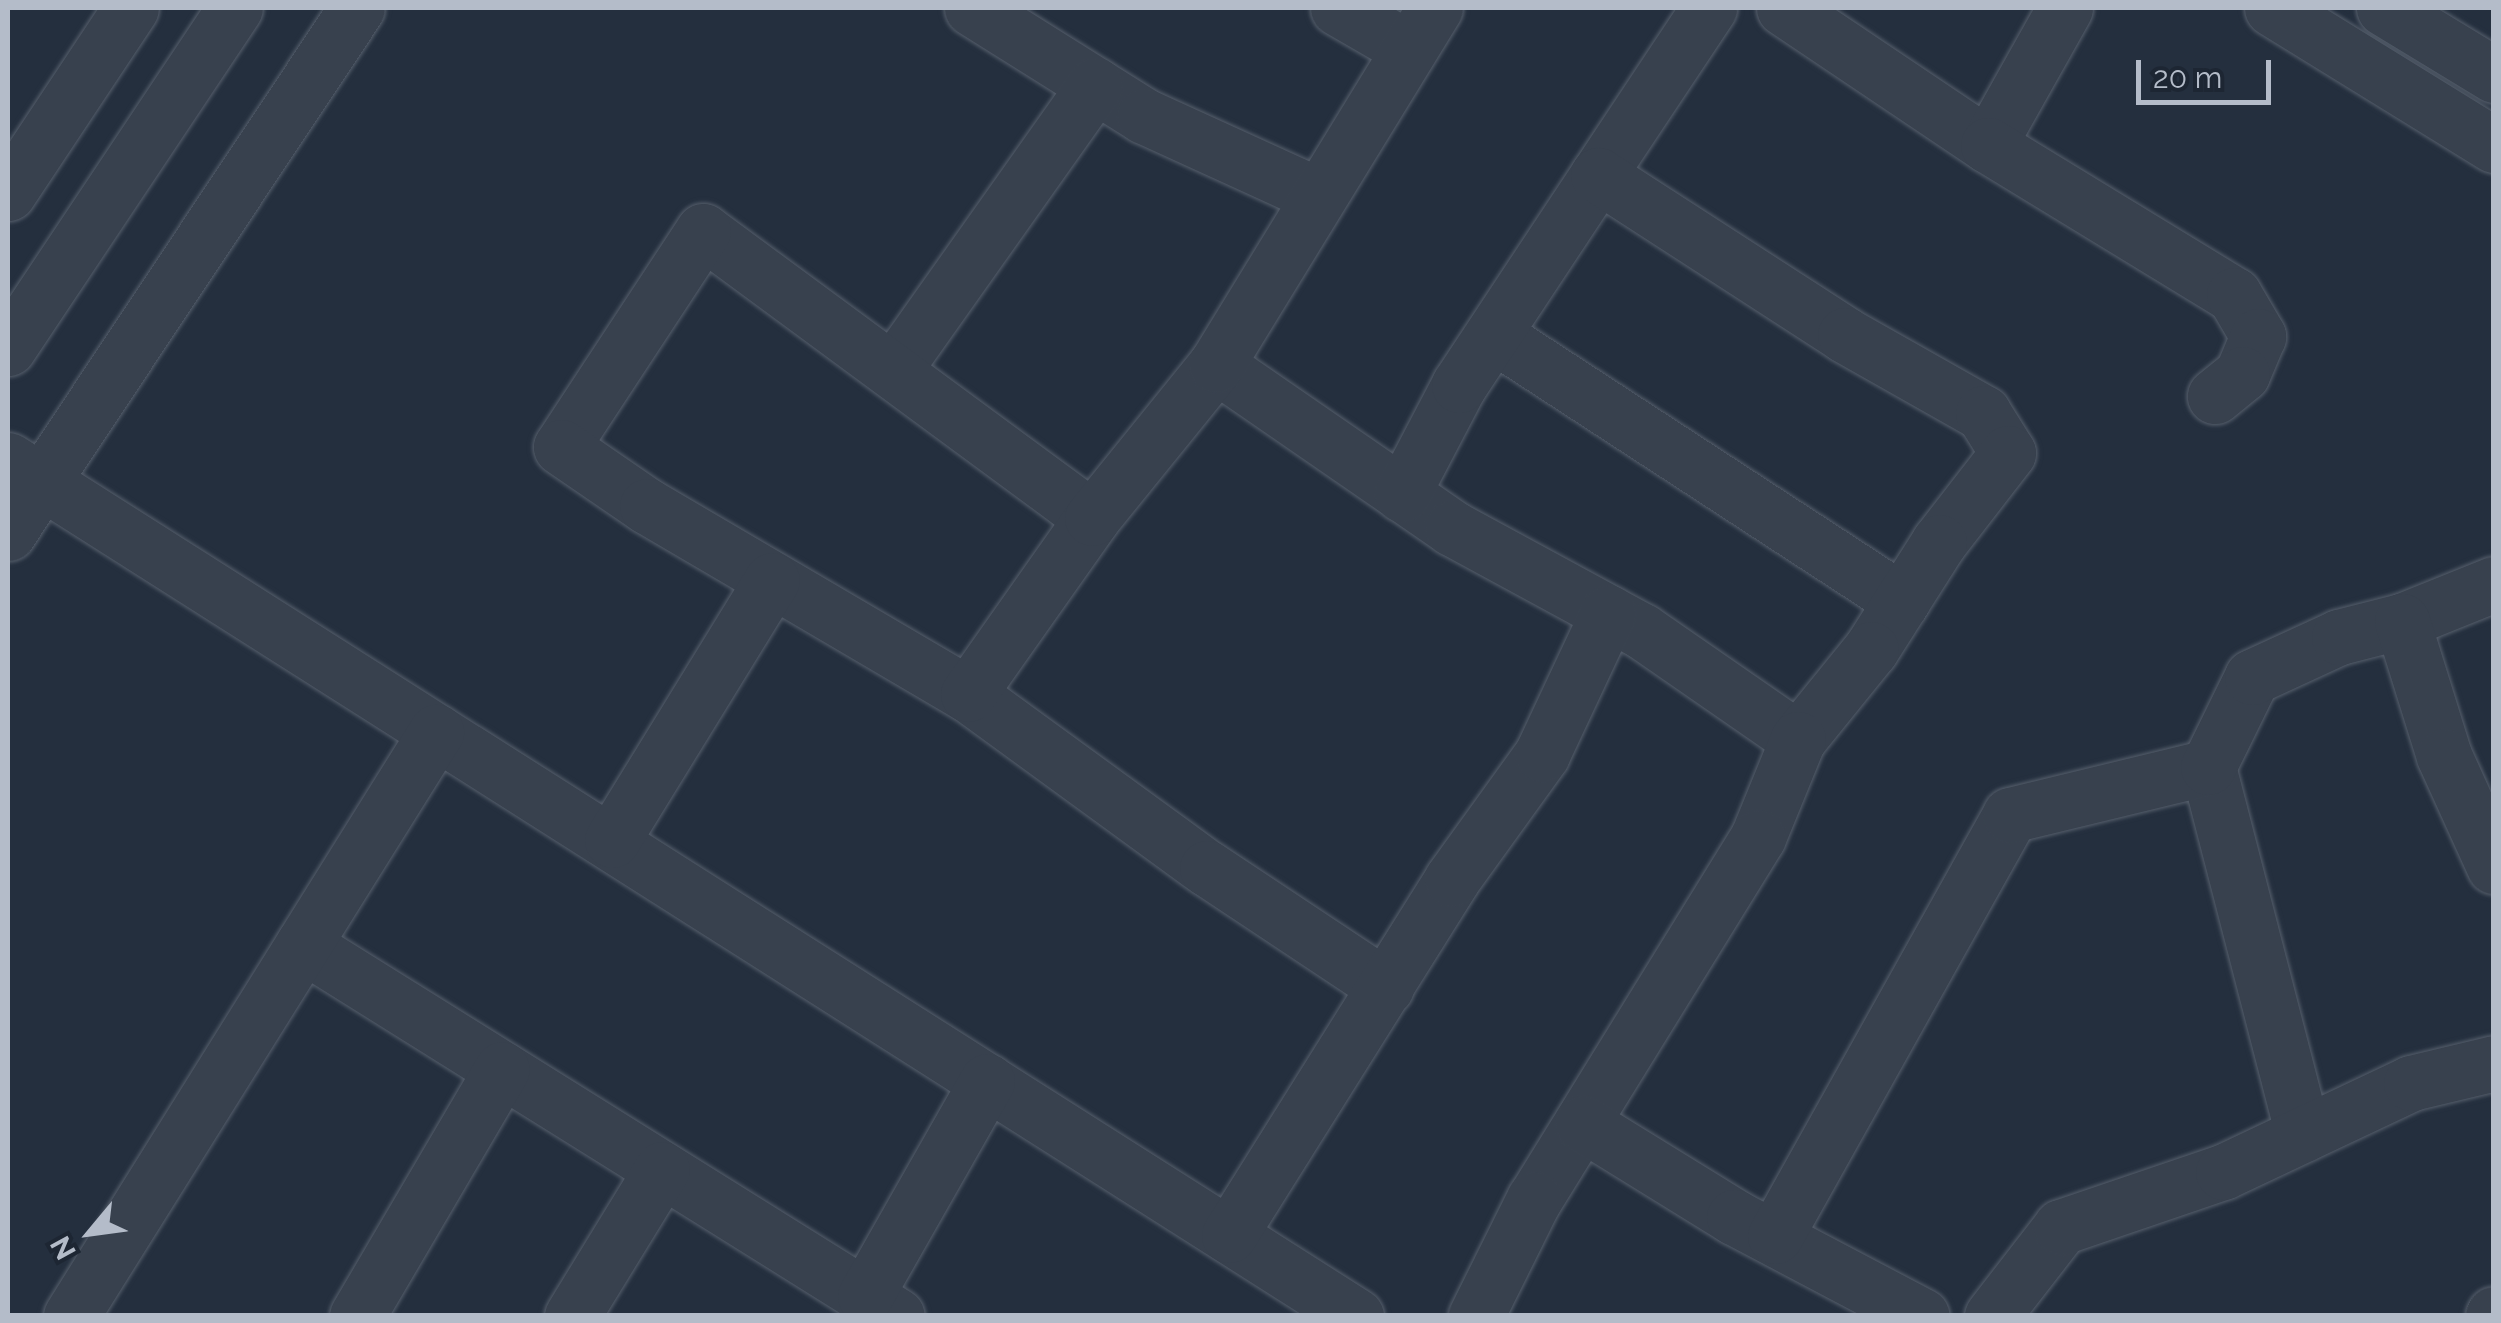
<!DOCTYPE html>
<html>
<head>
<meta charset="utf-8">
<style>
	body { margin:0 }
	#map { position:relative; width:2501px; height:1323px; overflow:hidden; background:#242f3e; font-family:Raleway,sans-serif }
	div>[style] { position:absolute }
	.roads { filter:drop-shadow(0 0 2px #565f6c) drop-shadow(0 0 2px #565f6c) }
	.minor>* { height:55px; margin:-27.5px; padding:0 27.5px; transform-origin:27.5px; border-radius:27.5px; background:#38414e }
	span { translate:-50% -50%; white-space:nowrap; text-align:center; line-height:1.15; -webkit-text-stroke:9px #1d2633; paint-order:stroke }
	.frame { position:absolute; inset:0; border:10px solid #b4bcc9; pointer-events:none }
	.north { position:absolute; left:40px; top:1183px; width:100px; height:100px; -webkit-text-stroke:8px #1d2633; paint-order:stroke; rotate:241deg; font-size:28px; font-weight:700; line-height:40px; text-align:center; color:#b4bcc9 }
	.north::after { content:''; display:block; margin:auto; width:35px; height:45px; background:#b4bcc9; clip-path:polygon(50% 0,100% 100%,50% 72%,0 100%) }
	.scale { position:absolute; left:2136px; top:60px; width:135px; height:45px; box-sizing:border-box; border:5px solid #b4bcc9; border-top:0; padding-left:12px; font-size:30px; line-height:35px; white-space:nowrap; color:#b4bcc9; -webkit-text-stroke:8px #1d2633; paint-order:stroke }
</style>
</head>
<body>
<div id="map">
	<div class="roads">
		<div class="minor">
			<i style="left:972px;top:8px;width:203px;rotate:32.1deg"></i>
			<i style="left:1144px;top:116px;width:188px;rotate:24.5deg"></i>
			<i style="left:1338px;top:8px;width:82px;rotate:30deg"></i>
			<i style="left:1784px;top:8px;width:246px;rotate:33.9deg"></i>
			<i style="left:2065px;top:8px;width:157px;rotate:119.3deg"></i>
			<i style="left:1988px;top:145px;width:288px;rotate:31.4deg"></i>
			<i style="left:2234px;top:295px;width:48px;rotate:59.7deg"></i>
			<i style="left:2258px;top:336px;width:41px;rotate:112.8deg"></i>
			<i style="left:2242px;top:374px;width:35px;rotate:141deg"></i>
			<i style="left:2272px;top:8px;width:261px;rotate:31.7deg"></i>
			<i style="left:2384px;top:8px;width:129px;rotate:31.3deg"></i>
			<i style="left:1598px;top:175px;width:201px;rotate:-56.4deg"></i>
			<i style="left:8px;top:193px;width:222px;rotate:-56.4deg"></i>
			<i style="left:1494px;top:335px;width:487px;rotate:33.1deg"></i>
			<i style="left:8px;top:348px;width:409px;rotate:-56.3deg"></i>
			<i style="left:1216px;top:365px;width:287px;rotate:34.6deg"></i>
			<i style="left:1452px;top:528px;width:216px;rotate:28.5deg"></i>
			<i style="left:1642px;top:631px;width:190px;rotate:34.7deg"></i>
			<i style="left:894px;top:369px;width:348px;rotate:-54.7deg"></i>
			<i style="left:8px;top:460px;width:1597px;rotate:32.42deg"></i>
			<i style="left:1402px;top:494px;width:123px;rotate:-62.4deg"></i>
			<i style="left:1459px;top:385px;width:252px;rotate:-56.5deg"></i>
			<i style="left:1598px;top:175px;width:294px;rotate:32.9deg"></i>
			<i style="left:1845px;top:335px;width:159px;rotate:29.5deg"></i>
			<i style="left:1983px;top:413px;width:47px;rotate:58deg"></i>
			<i style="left:2008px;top:453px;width:113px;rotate:127.8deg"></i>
			<i style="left:1939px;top:542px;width:127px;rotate:122.4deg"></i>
			<i style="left:1871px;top:649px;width:116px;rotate:129deg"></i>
			<i style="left:1798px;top:739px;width:106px;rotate:112.2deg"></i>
			<i style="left:1758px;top:837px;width:426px;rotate:121.7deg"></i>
			<i style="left:1534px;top:1199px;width:131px;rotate:116.4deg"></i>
			<i style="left:1092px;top:518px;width:483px;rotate:-143.6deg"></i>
			<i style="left:703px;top:231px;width:258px;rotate:123.3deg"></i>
			<i style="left:561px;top:447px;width:104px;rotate:34.5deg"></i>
			<i style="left:647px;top:506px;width:372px;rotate:30.4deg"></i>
			<i style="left:968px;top:694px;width:296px;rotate:36.1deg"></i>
			<i style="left:1207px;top:868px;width:215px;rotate:33.6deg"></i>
			<i style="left:8px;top:533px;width:630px;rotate:-56.39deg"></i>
			<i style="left:2402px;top:621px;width:99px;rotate:-21.9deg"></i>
			<i style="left:968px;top:694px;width:215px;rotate:-54.8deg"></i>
			<i style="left:1092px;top:518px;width:197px;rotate:-51deg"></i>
			<i style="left:1216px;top:365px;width:419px;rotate:-58.5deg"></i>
			<i style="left:2208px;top:767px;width:379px;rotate:75.5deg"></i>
			<i style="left:612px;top:840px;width:305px;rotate:-58.4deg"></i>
			<i style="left:303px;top:945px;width:700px;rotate:31.99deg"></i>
			<i style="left:1582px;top:1123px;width:179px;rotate:31.7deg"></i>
			<i style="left:1734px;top:1217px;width:212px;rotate:27.8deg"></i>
			<i style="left:1229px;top:1235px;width:420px;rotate:-57.9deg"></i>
			<i style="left:1452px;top:879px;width:154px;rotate:-54.2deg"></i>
			<i style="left:1542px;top:754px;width:156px;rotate:-64.9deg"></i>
			<i style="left:1775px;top:1236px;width:482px;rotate:-60.8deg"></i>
			<i style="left:2010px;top:815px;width:204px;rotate:-13.6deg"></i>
			<i style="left:2208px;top:767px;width:100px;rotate:-63.9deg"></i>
			<i style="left:2252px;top:677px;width:96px;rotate:-24.7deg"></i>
			<i style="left:2339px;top:637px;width:65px;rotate:-14.3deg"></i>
			<i style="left:2402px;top:621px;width:141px;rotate:72.7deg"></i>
			<i style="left:2444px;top:756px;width:121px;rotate:65.6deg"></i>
			<i style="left:865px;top:1296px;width:247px;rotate:-60.4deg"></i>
			<i style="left:71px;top:1316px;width:689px;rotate:-57.99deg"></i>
			<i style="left:357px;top:1316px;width:286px;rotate:-59.6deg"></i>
			<i style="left:572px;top:1316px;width:172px;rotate:-58.5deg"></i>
			<i style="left:1992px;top:1316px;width:113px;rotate:-52.2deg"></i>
			<i style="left:2061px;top:1227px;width:171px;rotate:-18.8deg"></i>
			<i style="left:2223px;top:1172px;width:208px;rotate:-25.3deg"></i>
			<i style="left:2411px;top:1083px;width:85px;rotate:-13.5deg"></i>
			<i style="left:2493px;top:1316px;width:2px;rotate:-63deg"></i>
		</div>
	</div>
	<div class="frame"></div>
	<div class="north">N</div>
	<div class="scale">20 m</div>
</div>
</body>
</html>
